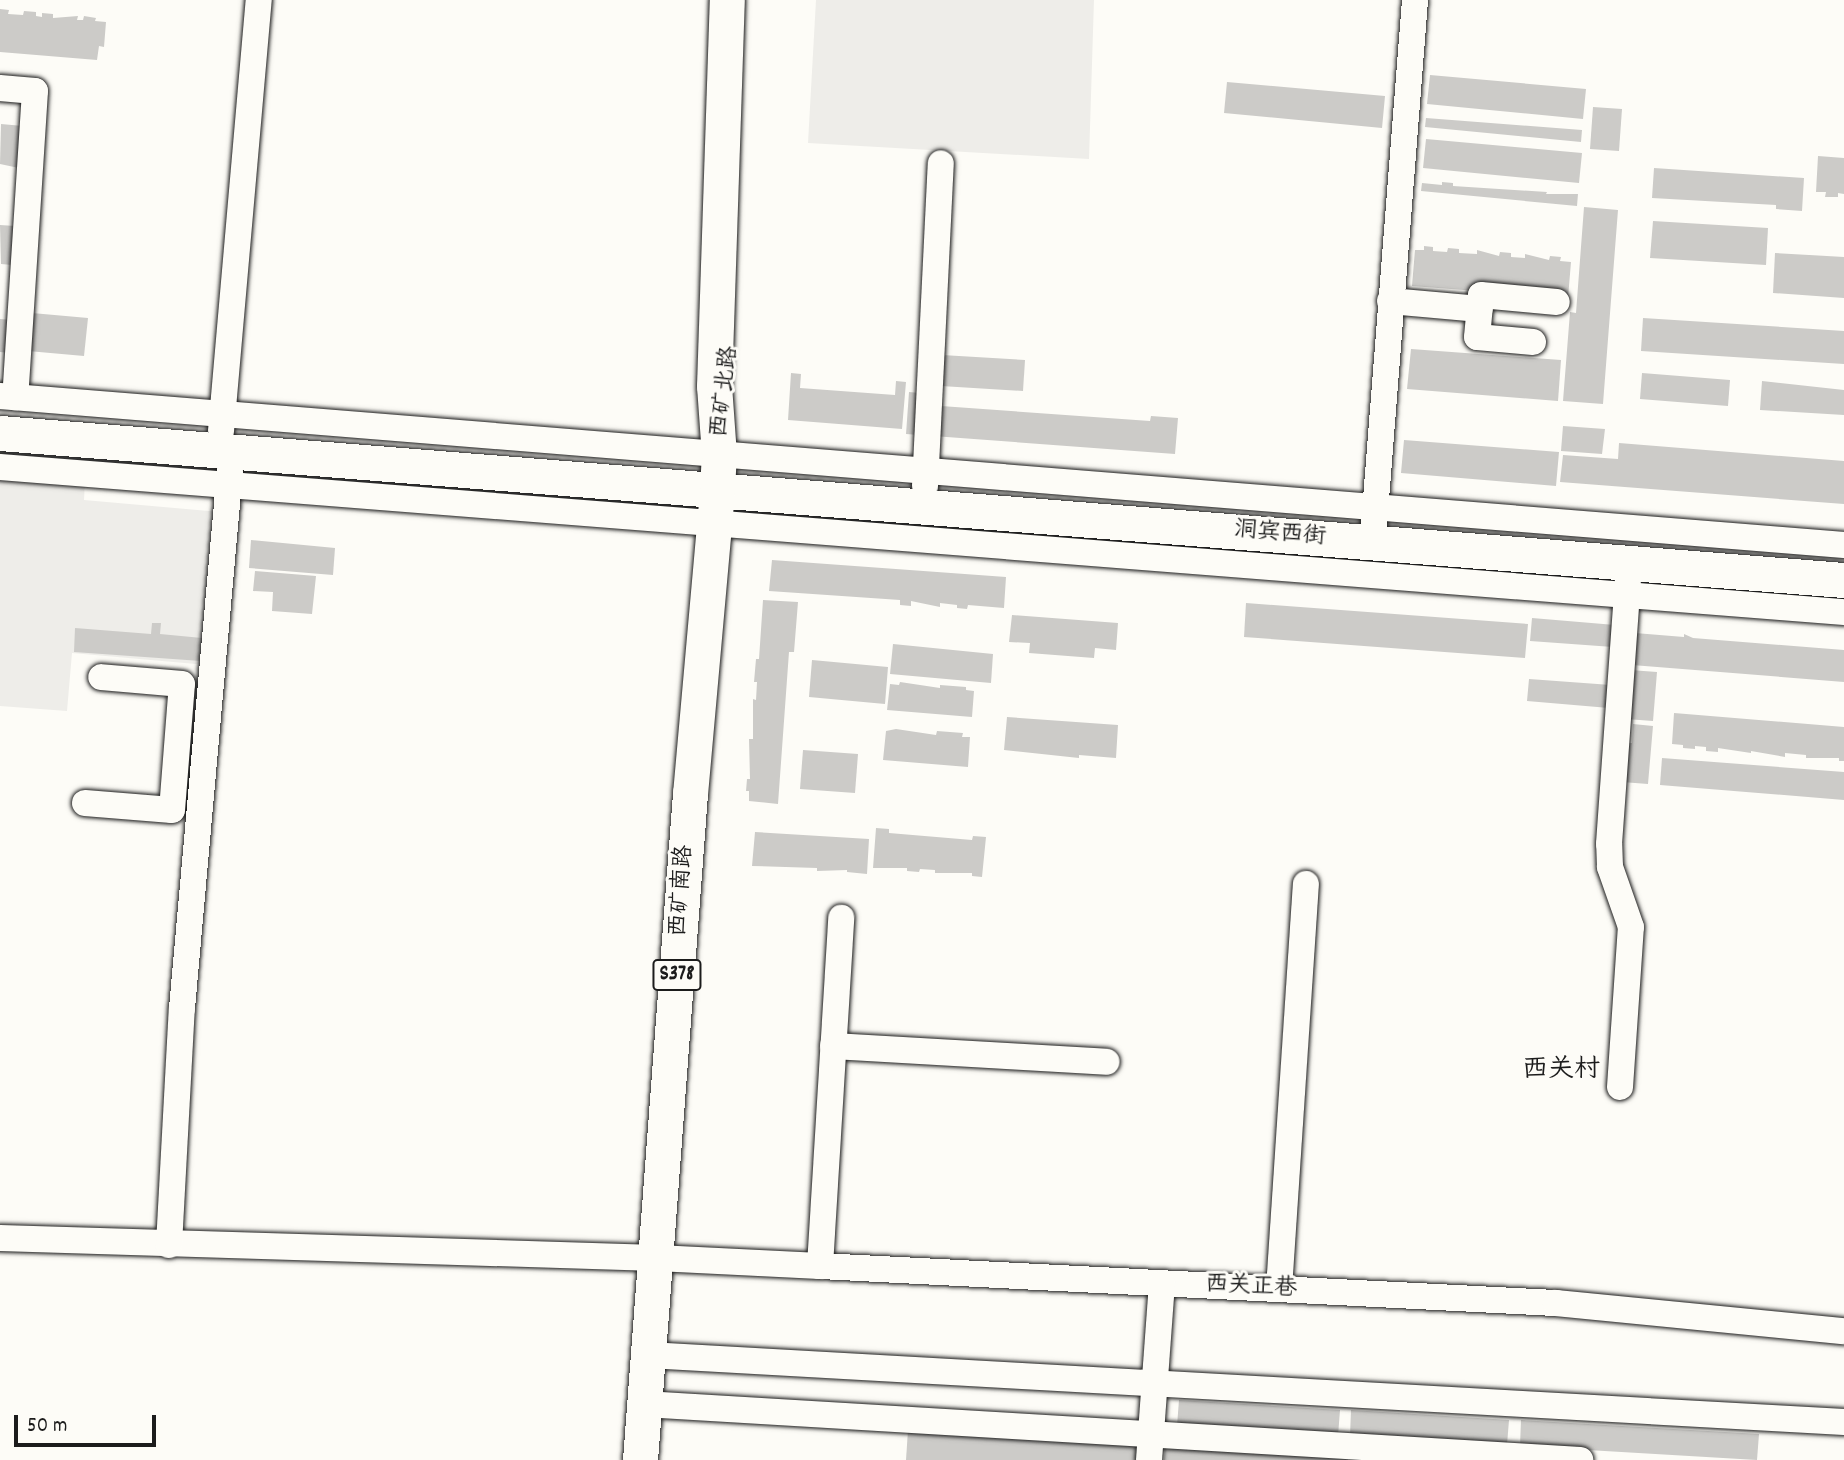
<!DOCTYPE html>
<html>
<head>
<meta charset="utf-8">
<style>
	body { margin:0 }
	#map { position:relative; width:1844px; height:1460px; overflow:hidden; background:#fdfcf7; font-family:Dekko,"LXGW WenKai TC",sans-serif }
	div>[style] { position:absolute }
	.built>* { inset:0; background:#eeede9 }
	.building>* { inset:0; background:#cccbc8 }
	.roads { filter:drop-shadow(0 0 2px #1c1c1c) drop-shadow(0 0 2px #1c1c1c) }
	.minor>* { height:26px; margin:-13px; padding:0 13px; transform-origin:13px; border-radius:13px; background:#fdfcf7 }
	.major>* { height:35px; margin:-17.5px; padding:0 17.5px; transform-origin:17.5px; border-radius:17.5px; background:#fdfcf7 }
	span { translate:-50% -50%; white-space:nowrap; text-align:center; line-height:1.15; -webkit-text-stroke:6px #fdfcf7; paint-order:stroke }
	.shield-label span { padding:2px 5px; background:#fdfcf7; border:2px solid; border-radius:5px; -webkit-text-stroke-width:0 }
	.shield-label { font-size:21px; color:#1c1c1c; font-weight:700 }
	.street-label { font-size:23px; color:#1c1c1c }
	.quarter-label { font-size:26px; color:#1c1c1c }
	.scale { position:absolute; left:14px; top:1415px; width:142px; height:32px; box-sizing:border-box; border:4px solid #1c1c1c; border-top:0; padding-left:9px; font-size:21px; line-height:24px; white-space:nowrap; color:#1c1c1c; -webkit-text-stroke:5px #fdfcf7; paint-order:stroke }
</style>
</head>
<body>
<div id="map">
	<div class="built">
		<i style="clip-path:polygon(816px 0,1094px 0,1089px 159px,808px 143px)"></i>
		<i style="clip-path:polygon(0 473px,85px 480px,84px 500px,220px 512px,207px 665px,72px 653px,67px 711px,0 706px)"></i>
	</div>
	<div class="building">
		<i style="clip-path:polygon(0 9px,9px 10px,8px 14px,23px 15px,24px 11px,36px 12px,36px 16px,42px 17px,42px 13px,53px 14px,53px 18px,78px 16px,77px 20px,83px 20px,84px 16px,96px 18px,95px 21px,106px 22px,104px 47px,99px 46px,97px 60px,0 52px)"></i>
		<i style="clip-path:polygon(1430px 75px,1586px 89px,1583px 119px,1427px 104px)"></i>
		<i style="clip-path:polygon(1227px 82px,1385px 96px,1382px 128px,1224px 113px)"></i>
		<i style="clip-path:polygon(1593px 107px,1622px 109px,1619px 151px,1590px 149px)"></i>
		<i style="clip-path:polygon(1426px 118px,1582px 130px,1581px 142px,1425px 127px)"></i>
		<i style="clip-path:polygon(1px 124px,23px 126px,19px 168px,0 164px)"></i>
		<i style="clip-path:polygon(1426px 139px,1582px 153px,1579px 183px,1423px 168px)"></i>
		<i style="clip-path:polygon(1818px 156px,1844px 158px,1844px 194px,1838px 193px,1838px 197px,1825px 197px,1826px 192px,1816px 192px)"></i>
		<i style="clip-path:polygon(1654px 168px,1804px 178px,1802px 211px,1776px 209px,1776px 205px,1652px 198px)"></i>
		<i style="clip-path:polygon(1442px 182px,1453px 183px,1453px 186px,1547px 192px,1546px 194px,1578px 194px,1577px 206px,1421px 191px,1422px 183px,1442px 185px)"></i>
		<i style="clip-path:polygon(1584px 207px,1618px 210px,1603px 404px,1563px 401px,1570px 312px,1576px 313px)"></i>
		<i style="clip-path:polygon(1653px 221px,1768px 228px,1766px 265px,1650px 258px)"></i>
		<i style="clip-path:polygon(0 225px,15px 226px,12px 265px,1px 264px)"></i>
		<i style="clip-path:polygon(1424px 246px,1433px 247px,1433px 251px,1447px 252px,1448px 248px,1459px 249px,1459px 253px,1477px 254px,1477px 250px,1499px 256px,1500px 252px,1511px 253px,1511px 257px,1525px 258px,1525px 254px,1549px 260px,1550px 256px,1561px 257px,1560px 261px,1571px 262px,1568px 298px,1412px 286px,1415px 250px,1424px 250px)"></i>
		<i style="clip-path:polygon(1775px 253px,1844px 257px,1844px 298px,1773px 293px)"></i>
		<i style="clip-path:polygon(32px 313px,88px 318px,84px 356px,28px 351px)"></i>
		<i style="clip-path:polygon(1643px 318px,1844px 331px,1844px 364px,1641px 351px)"></i>
		<i style="clip-path:polygon(0 319px,12px 320px,10px 353px,0 352px)"></i>
		<i style="clip-path:polygon(1411px 349px,1561px 360px,1558px 401px,1407px 389px)"></i>
		<i style="clip-path:polygon(942px 355px,1025px 360px,1023px 391px,941px 386px)"></i>
		<i style="clip-path:polygon(791px 373px,801px 374px,800px 388px,895px 395px,896px 381px,906px 382px,902px 429px,788px 420px)"></i>
		<i style="clip-path:polygon(1642px 373px,1730px 380px,1728px 406px,1640px 399px)"></i>
		<i style="clip-path:polygon(1762px 381px,1844px 390px,1844px 415px,1760px 410px)"></i>
		<i style="clip-path:polygon(909px 392px,942px 395px,941px 406px,1150px 421px,1151px 416px,1178px 418px,1175px 454px,906px 434px)"></i>
		<i style="clip-path:polygon(1563px 426px,1605px 429px,1602px 454px,1561px 451px)"></i>
		<i style="clip-path:polygon(1404px 440px,1559px 452px,1556px 486px,1401px 473px)"></i>
		<i style="clip-path:polygon(1619px 443px,1844px 461px,1844px 504px,1560px 482px,1563px 455px,1618px 459px)"></i>
		<i style="clip-path:polygon(251px 540px,335px 548px,333px 575px,249px 568px)"></i>
		<i style="clip-path:polygon(772px 560px,1006px 577px,1004px 608px,968px 605px,967px 609px,957px 608px,957px 605px,940px 603px,940px 607px,911px 601px,911px 606px,900px 605px,900px 600px,769px 591px)"></i>
		<i style="clip-path:polygon(255px 571px,316px 576px,312px 614px,272px 611px,273px 592px,253px 591px)"></i>
		<i style="clip-path:polygon(763px 600px,798px 602px,794px 652px,789px 652px,778px 804px,749px 801px,749px 791px,746px 791px,747px 779px,750px 779px,749px 739px,753px 739px,753px 699px,756px 700px,757px 682px,754px 682px,756px 659px,759px 659px)"></i>
		<i style="clip-path:polygon(1246px 603px,1528px 624px,1525px 658px,1244px 637px)"></i>
		<i style="clip-path:polygon(1012px 615px,1118px 623px,1116px 650px,1095px 648px,1094px 658px,1029px 653px,1030px 643px,1009px 642px)"></i>
		<i style="clip-path:polygon(1532px 618px,1615px 625px,1613px 647px,1530px 641px)"></i>
		<i style="clip-path:polygon(152px 623px,161px 623px,160px 634px,202px 638px,201px 661px,74px 652px,75px 628px,151px 634px)"></i>
		<i style="clip-path:polygon(1635px 633px,1684px 637px,1684px 634px,1693px 638px,1844px 650px,1844px 682px,1632px 665px)"></i>
		<i style="clip-path:polygon(893px 644px,993px 654px,991px 683px,890px 674px)"></i>
		<i style="clip-path:polygon(812px 660px,888px 667px,885px 704px,809px 697px)"></i>
		<i style="clip-path:polygon(1630px 670px,1657px 672px,1653px 721px,1626px 719px)"></i>
		<i style="clip-path:polygon(1529px 679px,1611px 685px,1609px 708px,1527px 701px)"></i>
		<i style="clip-path:polygon(900px 682px,940px 688px,940px 685px,966px 687px,966px 690px,974px 691px,972px 717px,887px 710px,890px 684px,899px 685px)"></i>
		<i style="clip-path:polygon(1674px 713px,1844px 727px,1844px 761px,1839px 761px,1839px 758px,1806px 758px,1806px 755px,1785px 753px,1785px 757px,1751px 751px,1751px 753px,1718px 748px,1718px 752px,1706px 751px,1706px 747px,1695px 746px,1695px 749px,1683px 748px,1683px 745px,1672px 744px)"></i>
		<i style="clip-path:polygon(1007px 717px,1118px 725px,1116px 758px,1079px 755px,1079px 758px,1004px 750px)"></i>
		<i style="clip-path:polygon(1633px 724px,1653px 726px,1648px 784px,1622px 782px,1626px 743px,1632px 743px)"></i>
		<i style="clip-path:polygon(896px 729px,936px 735px,937px 731px,963px 733px,962px 737px,970px 737px,968px 767px,883px 760px,886px 731px)"></i>
		<i style="clip-path:polygon(803px 750px,858px 754px,855px 793px,800px 789px)"></i>
		<i style="clip-path:polygon(1662px 758px,1844px 772px,1844px 800px,1660px 785px)"></i>
		<i style="clip-path:polygon(876px 828px,889px 829px,889px 833px,972px 840px,973px 836px,986px 837px,982px 877px,972px 876px,972px 873px,935px 873px,935px 870px,920px 869px,919px 872px,907px 871px,907px 868px,873px 868px)"></i>
		<i style="clip-path:polygon(755px 832px,869px 839px,867px 874px,847px 872px,847px 870px,817px 871px,817px 868px,752px 866px)"></i>
		<i style="clip-path:polygon(1179px 1400px,1340px 1410px,1338px 1436px,1177px 1426px)"></i>
		<i style="clip-path:polygon(1351px 1410px,1509px 1420px,1507px 1445px,1350px 1436px)"></i>
		<i style="clip-path:polygon(1521px 1420px,1759px 1434px,1757px 1460px,1520px 1446px)"></i>
		<i style="clip-path:polygon(908px 1430px,1138px 1444px,1137px 1460px,906px 1460px)"></i>
		<i style="clip-path:polygon(1165px 1448px,1348px 1458px,1348px 1460px,1164px 1460px)"></i>
	</div>
	<div class="roads">
		<div class="minor">
			<i style="left:0;top:88px;width:35px;rotate:5deg"></i>
			<i style="left:35px;top:91px;width:307px;rotate:93.7deg"></i>
			<i style="left:1390px;top:301px;width:90px;rotate:5.1deg"></i>
			<i style="left:1533px;top:342px;width:56px;rotate:-174.9deg"></i>
			<i style="left:1477px;top:337px;width:42px;rotate:-84.6deg"></i>
			<i style="left:1481px;top:295px;width:76px;rotate:5.3deg"></i>
			<i style="left:0;top:396px;width:1850px;rotate:4.62deg"></i>
			<i style="left:221px;top:431px;width:433px;rotate:-85deg"></i>
			<i style="left:0;top:467px;width:1850px;rotate:4.5deg"></i>
			<i style="left:925px;top:486px;width:323px;rotate:-87.2deg"></i>
			<i style="left:1374px;top:525px;width:527px;rotate:-85.53deg"></i>
			<i style="left:85px;top:803px;width:87px;rotate:4.6deg"></i>
			<i style="left:172px;top:810px;width:126px;rotate:-85.5deg"></i>
			<i style="left:182px;top:684px;width:81px;rotate:-175.1deg"></i>
			<i style="left:833px;top:1046px;width:274px;rotate:3.3deg"></i>
			<i style="left:1620px;top:1087px;width:160px;rotate:-86.1deg"></i>
			<i style="left:1631px;top:927px;width:64px;rotate:-109.3deg"></i>
			<i style="left:1610px;top:867px;width:23px;rotate:-92deg"></i>
			<i style="left:1609px;top:844px;width:266px;rotate:-85.9deg"></i>
			<i style="left:0;top:1238px;width:657px;rotate:1.74deg"></i>
			<i style="left:657px;top:1258px;width:163px;rotate:2.8deg"></i>
			<i style="left:820px;top:1266px;width:737px;rotate:2.88deg"></i>
			<i style="left:1556px;top:1303px;width:289px;rotate:5.6deg"></i>
			<i style="left:169px;top:1245px;width:237px;rotate:-86.9deg"></i>
			<i style="left:182px;top:1008px;width:540px;rotate:-84.9deg"></i>
			<i style="left:820px;top:1266px;width:349px;rotate:-86.5deg"></i>
			<i style="left:1279px;top:1289px;width:406px;rotate:-86.2deg"></i>
			<i style="left:648px;top:1355px;width:1198px;rotate:3.21deg"></i>
			<i style="left:644px;top:1404px;width:938px;rotate:3.42deg"></i>
			<i style="left:1149px;top:1460px;width:177px;rotate:-85.8deg"></i>
		</div>
		<div class="major">
			<i style="left:0;top:433px;width:1850px;rotate:4.56deg"></i>
			<i style="left:640px;top:1460px;width:668px;rotate:-85.71deg"></i>
			<i style="left:690px;top:794px;width:305px;rotate:-84.9deg"></i>
			<i style="left:717px;top:490px;width:35px;rotate:-87deg"></i>
			<i style="left:719px;top:455px;width:69px;rotate:-94.1deg"></i>
			<i style="left:714px;top:386px;width:386px;rotate:-88.1deg"></i>
		</div>
	</div>
	<div class="shield-label">
		<span style="left:677px;top:975px">S378</span>
	</div>
	<div class="street-label">
		<span style="left:726px;top:392px;rotate:-83deg">西矿北路</span>
		<span style="left:1280px;top:535px;rotate:5deg">洞宾西街</span>
		<span style="left:683px;top:891px;rotate:-86deg">西矿南路</span>
		<span style="left:1251px;top:1288px;rotate:3deg">西关正巷</span>
	</div>
	<div class="quarter-label">
		<span style="left:1561px;top:1071px">西关村</span>
	</div>
	<div class="scale">50 m</div>
</div>
</body>
</html>
